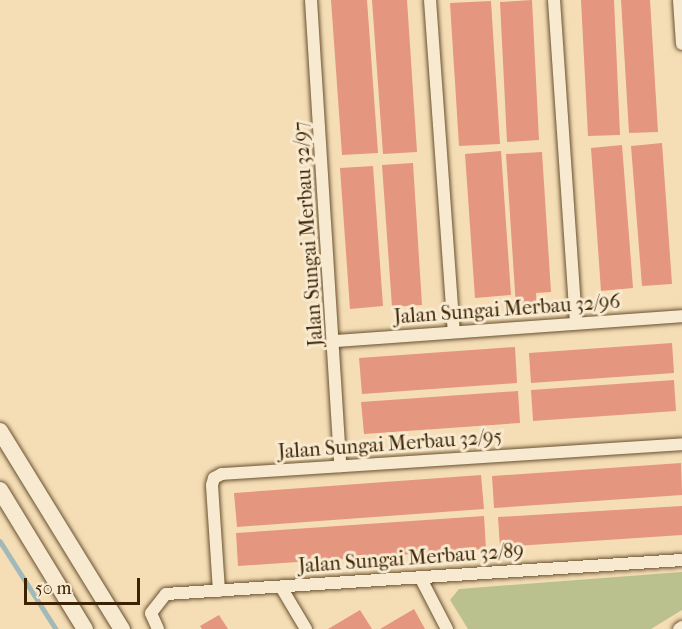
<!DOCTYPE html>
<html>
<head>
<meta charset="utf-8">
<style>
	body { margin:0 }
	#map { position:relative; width:682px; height:629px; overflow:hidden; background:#f5deb6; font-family:"IM FELL French Canon",serif }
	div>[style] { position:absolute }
	.green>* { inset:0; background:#bbc18e }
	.stream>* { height:4.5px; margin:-2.25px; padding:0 2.25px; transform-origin:2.25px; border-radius:2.25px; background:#a2b9b9 }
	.building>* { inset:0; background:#e5967e }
	.roads { filter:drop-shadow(0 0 2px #695130) drop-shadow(0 0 2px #695130) }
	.minor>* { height:12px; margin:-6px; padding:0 6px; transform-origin:6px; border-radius:6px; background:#f8ead0 }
	.secondary>* { height:16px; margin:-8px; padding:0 8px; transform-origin:8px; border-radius:8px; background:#f8ead0 }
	span { translate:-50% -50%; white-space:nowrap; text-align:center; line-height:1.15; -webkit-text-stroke:6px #f8ead0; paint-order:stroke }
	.street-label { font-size:20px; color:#3a2203 }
	.scale { position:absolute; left:24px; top:578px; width:116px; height:27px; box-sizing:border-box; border:3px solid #3a2203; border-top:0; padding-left:8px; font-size:18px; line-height:21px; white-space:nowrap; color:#3a2203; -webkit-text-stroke:4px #f8ead0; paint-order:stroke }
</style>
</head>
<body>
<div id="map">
	<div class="green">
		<i style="clip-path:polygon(682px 572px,682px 610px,651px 629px,468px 629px,450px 600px,459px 589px)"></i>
	</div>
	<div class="stream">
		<i style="left:0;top:541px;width:104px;rotate:57.5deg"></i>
	</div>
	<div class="building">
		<i style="clip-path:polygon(331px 0,367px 0,378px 153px,342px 155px)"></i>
		<i style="clip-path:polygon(372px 0,407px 0,417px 152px,383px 154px)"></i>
		<i style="clip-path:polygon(532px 0,539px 140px,507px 142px,500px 2px)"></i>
		<i style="clip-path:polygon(581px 0,614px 0,620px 135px,588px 136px)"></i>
		<i style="clip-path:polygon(621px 0,650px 0,658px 132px,629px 133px)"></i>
		<i style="clip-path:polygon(491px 1px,500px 144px,459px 146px,450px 3px)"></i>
		<i style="clip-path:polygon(662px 143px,672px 284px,642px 286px,631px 146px)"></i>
		<i style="clip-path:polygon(622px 145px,633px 288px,601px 291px,591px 148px)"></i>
		<i style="clip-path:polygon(501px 151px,511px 295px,475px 298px,465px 154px)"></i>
		<i style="clip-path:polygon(542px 152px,551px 292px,536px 293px,537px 305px,516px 307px,506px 154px)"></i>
		<i style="clip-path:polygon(413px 163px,422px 305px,392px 307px,382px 165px)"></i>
		<i style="clip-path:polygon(373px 166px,383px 306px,350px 309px,340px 168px)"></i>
		<i style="clip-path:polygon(672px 343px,674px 373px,531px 383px,529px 353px)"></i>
		<i style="clip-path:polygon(515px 347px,517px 383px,362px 394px,359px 358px)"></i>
		<i style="clip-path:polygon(674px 380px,676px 411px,533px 421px,531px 390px)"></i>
		<i style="clip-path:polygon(518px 391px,520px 423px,364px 434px,361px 402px)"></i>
		<i style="clip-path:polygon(681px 463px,682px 495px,494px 508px,492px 476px)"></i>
		<i style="clip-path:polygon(481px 475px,484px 509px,237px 527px,234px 493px)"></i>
		<i style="clip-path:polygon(682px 506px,682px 535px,500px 547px,498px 517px)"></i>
		<i style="clip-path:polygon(484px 516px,486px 549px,238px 566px,236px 533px)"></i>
		<i style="clip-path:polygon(414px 609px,425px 629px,380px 629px)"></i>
		<i style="clip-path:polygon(360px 610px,372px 629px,328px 629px)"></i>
		<i style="clip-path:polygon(219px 615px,228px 629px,202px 629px,200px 626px)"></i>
	</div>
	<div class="roads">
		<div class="minor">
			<i style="left:311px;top:0;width:467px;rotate:86.4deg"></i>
			<i style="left:430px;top:0;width:332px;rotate:85.9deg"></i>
			<i style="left:554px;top:0;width:324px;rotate:86.1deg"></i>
			<i style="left:679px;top:0;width:44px;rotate:86.1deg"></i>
			<i style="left:335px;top:341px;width:348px;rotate:-4.1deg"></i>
			<i style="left:420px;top:577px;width:59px;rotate:62.6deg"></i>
			<i style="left:281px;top:587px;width:49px;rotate:59.2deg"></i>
			<i style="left:219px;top:591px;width:106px;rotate:-93.8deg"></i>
			<i style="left:212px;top:485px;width:7px;rotate:-74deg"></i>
			<i style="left:214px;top:478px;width:9px;rotate:-27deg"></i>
			<i style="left:222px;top:474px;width:461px;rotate:-3.7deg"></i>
			<i style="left:158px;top:629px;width:17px;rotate:-114deg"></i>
			<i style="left:151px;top:613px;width:24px;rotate:-52deg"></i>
			<i style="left:166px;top:594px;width:517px;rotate:-3.77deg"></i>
			<i style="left:679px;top:629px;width:4px;rotate:-34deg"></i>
		</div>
		<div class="secondary">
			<i style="left:0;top:431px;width:233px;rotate:58.4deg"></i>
			<i style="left:0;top:490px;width:163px;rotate:58.6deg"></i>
		</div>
	</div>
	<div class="street-label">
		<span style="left:308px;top:234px;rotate:-94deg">Jalan Sungai Merbau 32/97</span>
		<span style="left:507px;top:309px;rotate:-4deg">Jalan Sungai Merbau 32/96</span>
		<span style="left:390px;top:444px;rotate:-4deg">Jalan Sungai Merbau 32/95</span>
		<span style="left:411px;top:558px;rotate:-4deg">Jalan Sungai Merbau 32/89</span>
	</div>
	<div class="scale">50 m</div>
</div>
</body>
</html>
